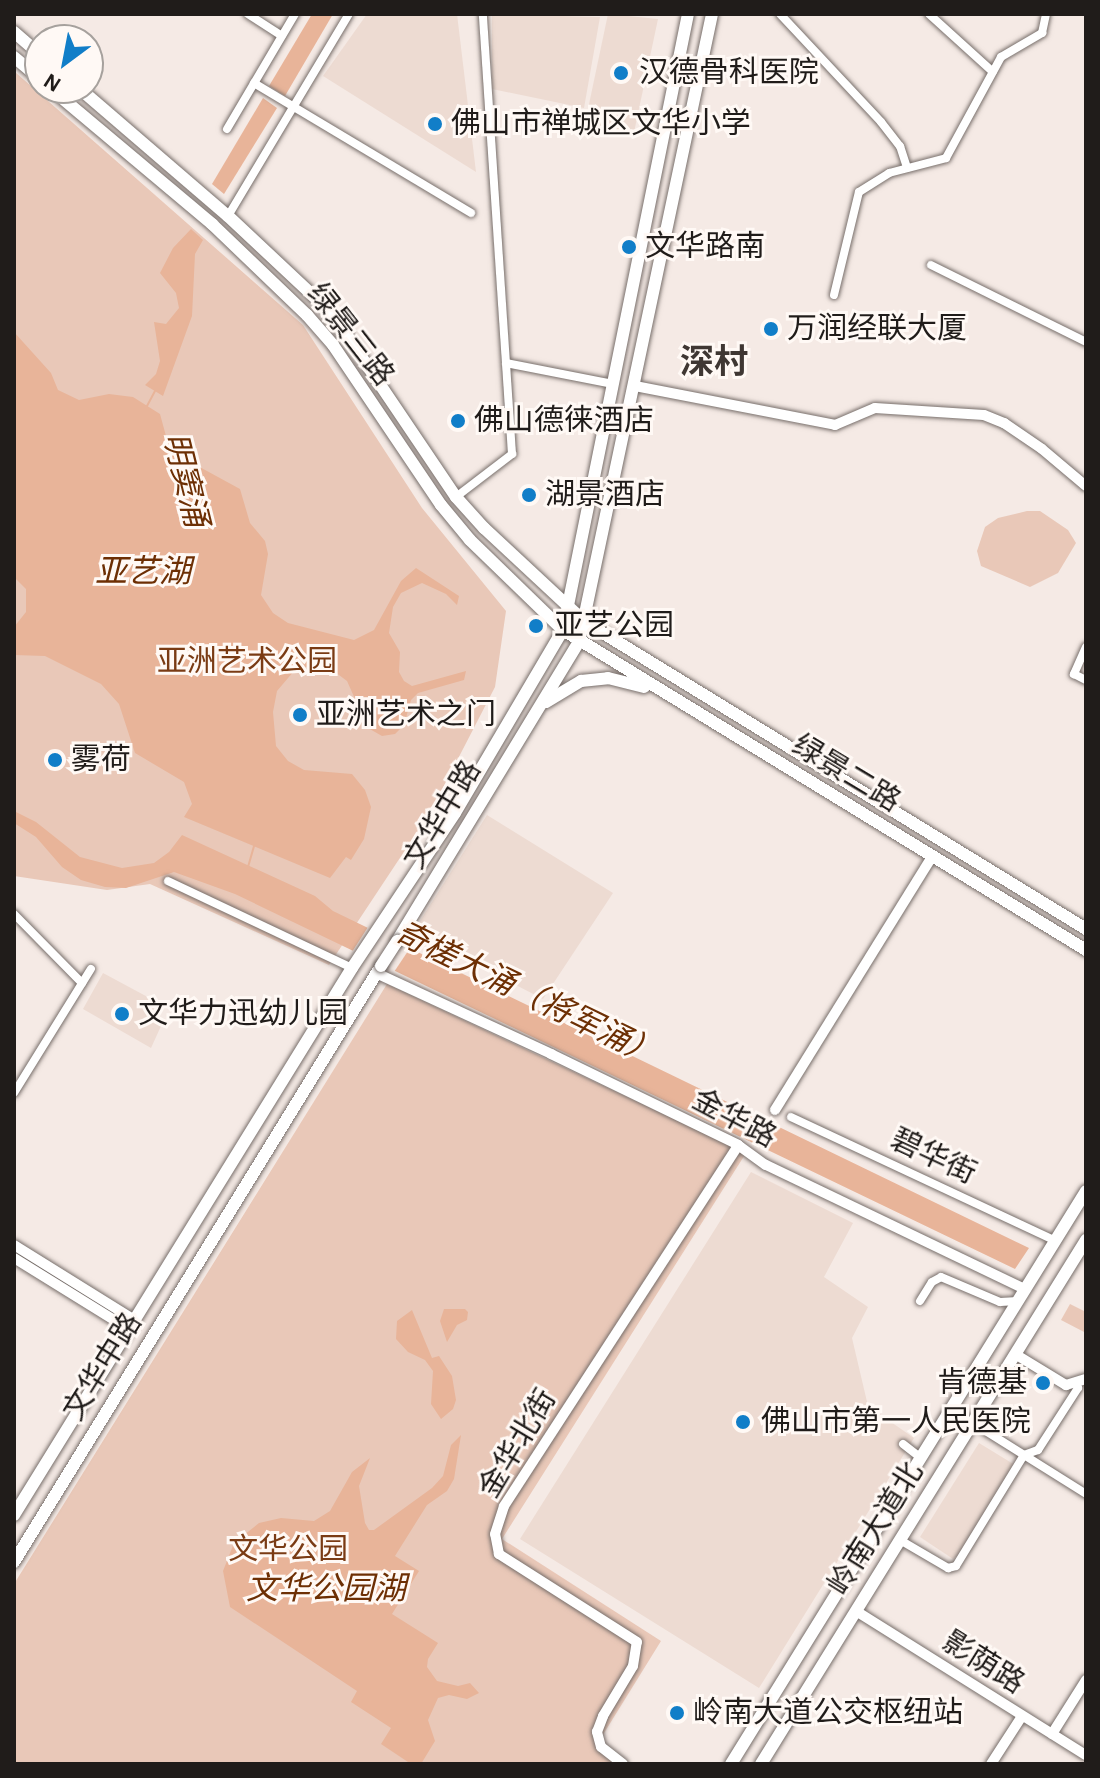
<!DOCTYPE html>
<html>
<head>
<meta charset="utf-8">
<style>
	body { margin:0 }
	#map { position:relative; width:1100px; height:1778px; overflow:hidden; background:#f5eae5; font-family:"Alegreya Sans","Noto Sans SC",sans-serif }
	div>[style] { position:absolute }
	.built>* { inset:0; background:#eddbd2 }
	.green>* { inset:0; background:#e9c8b8 }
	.water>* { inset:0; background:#e8b499 }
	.pier>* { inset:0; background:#f5eae5 }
	.stream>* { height:2px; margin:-1px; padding:0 1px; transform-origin:1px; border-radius:1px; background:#e8b499 }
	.roads { filter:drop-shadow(0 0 2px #776e6a) drop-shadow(0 0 2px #776e6a) }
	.minor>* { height:8px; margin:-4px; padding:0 4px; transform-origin:4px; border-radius:4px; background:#fff }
	.tertiary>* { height:10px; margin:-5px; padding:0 5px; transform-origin:5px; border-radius:5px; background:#fff }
	.secondary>* { height:12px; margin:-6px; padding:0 6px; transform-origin:6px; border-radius:6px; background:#fff }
	.bridges { filter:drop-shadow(0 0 2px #776e6a) drop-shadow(0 0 2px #776e6a) }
	.secondary-bridge>* { height:12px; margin:-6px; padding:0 6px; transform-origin:6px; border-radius:6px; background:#fff }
	.dots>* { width:22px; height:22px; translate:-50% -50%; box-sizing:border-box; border:4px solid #fff9f5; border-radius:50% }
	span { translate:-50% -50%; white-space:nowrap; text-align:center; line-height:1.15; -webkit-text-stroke:6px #fff9f5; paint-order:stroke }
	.poi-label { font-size:30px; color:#201c1a }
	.left { translate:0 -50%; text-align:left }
	.right { translate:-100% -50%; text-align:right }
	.street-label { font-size:30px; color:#201c1a }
	.park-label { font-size:30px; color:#7a3b14 }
	.water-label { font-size:32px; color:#6d2f04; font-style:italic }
	.quarter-label { font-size:34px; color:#3f3733; font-weight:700 }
	.frame { position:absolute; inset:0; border:16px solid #201c1a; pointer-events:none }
	.north { position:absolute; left:24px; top:24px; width:80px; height:80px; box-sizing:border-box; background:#fff9f5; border:2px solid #a6a19d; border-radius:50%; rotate:212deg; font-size:22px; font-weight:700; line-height:32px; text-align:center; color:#201c1a }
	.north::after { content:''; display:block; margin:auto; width:28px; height:36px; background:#117ec8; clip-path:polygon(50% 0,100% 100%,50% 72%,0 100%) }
</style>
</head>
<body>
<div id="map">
	<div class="built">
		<i style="clip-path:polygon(367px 14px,457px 14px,476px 172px,323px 76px)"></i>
		<i style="clip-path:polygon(492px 14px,600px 17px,584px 108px,492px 89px)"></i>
		<i style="clip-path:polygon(608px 14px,658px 19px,633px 137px,584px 128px)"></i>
		<i style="clip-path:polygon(487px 815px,613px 893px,543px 999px,413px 932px)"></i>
		<i style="clip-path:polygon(103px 973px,157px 1002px,149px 1019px,161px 1026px,151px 1048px,83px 1009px)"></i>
		<i style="clip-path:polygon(751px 1172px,853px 1223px,824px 1277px,868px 1307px,852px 1338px,868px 1406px,914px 1438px,759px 1688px,520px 1539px)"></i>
		<i style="clip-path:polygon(979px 1443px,1015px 1465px,963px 1551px,953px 1559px,920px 1537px)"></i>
	</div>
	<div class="green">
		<i style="clip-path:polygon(15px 72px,303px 325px,422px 508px,506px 611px,495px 687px,431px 811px,329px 965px,150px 884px,107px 890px,14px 876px)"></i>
		<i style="clip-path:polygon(1027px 511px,1040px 511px,1068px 530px,1076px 543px,1058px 573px,1030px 587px,981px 566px,977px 551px,985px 527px,998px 518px)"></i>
		<i style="clip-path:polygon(387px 984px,746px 1153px,502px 1539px,661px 1641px,596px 1746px,617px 1764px,14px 1764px,14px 1584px)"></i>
		<i style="clip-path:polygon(1070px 1304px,1086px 1312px,1086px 1333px,1061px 1320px)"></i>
	</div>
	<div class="water">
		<i style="clip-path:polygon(312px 14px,333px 14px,285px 96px,269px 86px)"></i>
		<i style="clip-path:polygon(263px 98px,277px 108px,224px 194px,212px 184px)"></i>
		<i style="clip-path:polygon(191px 229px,203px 240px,195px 254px,192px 316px,163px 396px,145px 385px,156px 374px,160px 361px,154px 322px,166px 324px,179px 308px,176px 293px,160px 273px,173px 248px)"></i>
		<i style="clip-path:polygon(14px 332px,51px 373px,58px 390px,79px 400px,109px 394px,133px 397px,160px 414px,166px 436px,196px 465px,240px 489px,250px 523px,265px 541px,268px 554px,261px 595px,273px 613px,288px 623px,354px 640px,374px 630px,401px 581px,416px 568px,459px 596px,457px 605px,446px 594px,422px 583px,401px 593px,393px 607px,389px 633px,400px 652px,399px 672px,404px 681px,412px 686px,466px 671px,464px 680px,418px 693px,411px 700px,404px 725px,395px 734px,382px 736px,368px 728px,347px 681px,331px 669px,309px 666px,294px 671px,277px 691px,273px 712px,276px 746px,288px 761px,304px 770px,352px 774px,365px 790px,371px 807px,364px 839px,351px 860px,346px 857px,330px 878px,184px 817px,192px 804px,184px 782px,135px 753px,119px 704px,101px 684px,45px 656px,14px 655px,14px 627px,26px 612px,26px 589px,14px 577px)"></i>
		<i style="clip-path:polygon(14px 811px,36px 822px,80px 857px,122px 868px,154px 863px,169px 852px,182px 835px,315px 896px,333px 911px,1029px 1248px,1015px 1269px,235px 894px,174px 872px,126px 888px,105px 887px,81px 880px,62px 867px,36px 837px,14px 823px)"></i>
		<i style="clip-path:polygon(444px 1309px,465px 1309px,468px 1312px,467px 1320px,457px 1325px,447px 1342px,440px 1321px)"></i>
		<i style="clip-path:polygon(412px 1310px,432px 1358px,439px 1356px,452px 1376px,456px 1400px,453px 1409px,441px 1419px,431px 1404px,433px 1371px,425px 1360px,408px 1352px,396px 1339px,397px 1321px)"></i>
		<i style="clip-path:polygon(461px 1435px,454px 1479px,447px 1491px,427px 1505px,395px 1556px,419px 1571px,392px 1614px,438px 1643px,428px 1659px,427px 1667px,437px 1681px,458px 1686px,470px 1683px,479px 1693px,467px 1699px,449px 1695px,438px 1698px,428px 1720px,435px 1741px,421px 1764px,411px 1764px,381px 1744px,391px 1728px,351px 1702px,357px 1691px,230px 1607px,223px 1571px,234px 1543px,259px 1523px,281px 1518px,314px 1521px,330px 1511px,352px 1472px,370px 1458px,359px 1486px,365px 1523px,369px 1530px,374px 1530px,432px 1488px,443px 1476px,451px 1445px)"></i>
	</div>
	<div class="pier">
		<i style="clip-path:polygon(368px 927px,410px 948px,394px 972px,352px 952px)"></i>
	</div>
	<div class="stream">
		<i style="left:147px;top:406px;width:17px;rotate:-62deg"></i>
		<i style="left:248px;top:867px;width:22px;rotate:-74deg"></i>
	</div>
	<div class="roads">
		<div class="minor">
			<i style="left:248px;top:14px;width:40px;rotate:32.9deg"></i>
			<i style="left:780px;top:14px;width:148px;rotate:46.9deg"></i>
			<i style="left:881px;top:122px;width:31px;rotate:52deg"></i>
			<i style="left:900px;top:146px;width:23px;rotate:72deg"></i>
			<i style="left:929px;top:14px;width:86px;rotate:42.2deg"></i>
			<i style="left:254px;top:83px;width:253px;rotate:30.9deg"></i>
			<i style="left:227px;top:129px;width:134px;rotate:-59.4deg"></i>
			<i style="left:228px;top:216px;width:235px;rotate:-59.1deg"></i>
			<i style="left:931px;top:265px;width:173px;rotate:26.4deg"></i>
			<i style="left:834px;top:295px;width:106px;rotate:-76.4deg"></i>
			<i style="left:859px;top:192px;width:36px;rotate:-32deg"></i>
			<i style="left:889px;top:173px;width:59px;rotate:-14.7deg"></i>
			<i style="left:946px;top:158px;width:115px;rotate:-61.4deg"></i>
			<i style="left:1001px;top:57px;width:48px;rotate:-30.3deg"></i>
			<i style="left:1042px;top:33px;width:19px;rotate:-78deg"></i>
			<i style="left:506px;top:363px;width:109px;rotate:11.1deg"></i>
			<i style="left:456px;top:497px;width:71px;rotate:-37.5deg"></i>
			<i style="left:512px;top:454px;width:441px;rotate:-93.8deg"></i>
			<i style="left:1086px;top:647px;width:30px;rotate:114deg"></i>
			<i style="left:1074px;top:674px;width:13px;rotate:27deg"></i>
			<i style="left:168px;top:881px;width:204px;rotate:25.3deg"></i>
			<i style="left:14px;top:914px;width:97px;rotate:45.4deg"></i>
			<i style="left:14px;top:1093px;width:146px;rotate:-58.2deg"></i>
			<i style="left:791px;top:1117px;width:290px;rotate:25.1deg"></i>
			<i style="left:920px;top:1301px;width:22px;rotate:-58deg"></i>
			<i style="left:932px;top:1282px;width:10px;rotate:-29deg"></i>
			<i style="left:941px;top:1277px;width:64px;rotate:23deg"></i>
			<i style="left:1000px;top:1302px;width:18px;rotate:-3deg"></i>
			<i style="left:973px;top:1423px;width:133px;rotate:32.1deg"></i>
			<i style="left:903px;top:1444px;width:24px;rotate:38deg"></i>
			<i style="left:900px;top:1540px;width:56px;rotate:30.3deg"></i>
			<i style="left:948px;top:1568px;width:8px;rotate:-14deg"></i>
			<i style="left:956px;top:1566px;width:130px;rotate:-58.5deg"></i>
			<i style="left:1024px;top:1455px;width:15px;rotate:-20deg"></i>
			<i style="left:1038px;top:1450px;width:74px;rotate:-57.2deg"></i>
			<i style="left:1078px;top:1388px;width:6px;rotate:-108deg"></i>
		</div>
		<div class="tertiary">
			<i style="left:635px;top:386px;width:204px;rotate:11deg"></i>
			<i style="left:835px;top:425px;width:43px;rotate:-23deg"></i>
			<i style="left:875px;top:408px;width:109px;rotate:3.7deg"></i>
			<i style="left:984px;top:415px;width:22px;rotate:22deg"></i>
			<i style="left:1004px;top:423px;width:46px;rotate:34.4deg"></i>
			<i style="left:1042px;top:449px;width:57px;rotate:40.1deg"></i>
			<i style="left:376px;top:973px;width:193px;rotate:24.8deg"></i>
			<i style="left:551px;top:1054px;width:208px;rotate:25.9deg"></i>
			<i style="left:738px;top:1145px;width:34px;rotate:36deg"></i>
			<i style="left:766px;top:1165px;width:287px;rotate:25.6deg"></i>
			<i style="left:775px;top:1110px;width:298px;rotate:-58.2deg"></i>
			<i style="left:14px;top:1245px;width:140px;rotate:31.9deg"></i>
			<i style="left:14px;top:1258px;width:133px;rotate:31.8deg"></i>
			<i style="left:1015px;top:1354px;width:60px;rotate:31.3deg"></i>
			<i style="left:1066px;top:1385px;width:21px;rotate:-17deg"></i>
			<i style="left:856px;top:1611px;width:271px;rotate:32.1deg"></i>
			<i style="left:1052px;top:1734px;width:64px;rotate:-57.8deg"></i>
			<i style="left:623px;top:1764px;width:28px;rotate:-142deg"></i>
			<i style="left:601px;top:1747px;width:16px;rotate:-105deg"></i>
			<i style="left:597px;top:1732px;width:17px;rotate:-69deg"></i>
			<i style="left:603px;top:1716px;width:58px;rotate:-59deg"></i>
			<i style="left:633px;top:1666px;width:24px;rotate:-81deg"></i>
			<i style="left:637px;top:1642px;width:164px;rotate:-147.5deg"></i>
			<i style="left:499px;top:1554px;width:20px;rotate:-101deg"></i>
			<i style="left:495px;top:1534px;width:29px;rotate:-72deg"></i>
			<i style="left:504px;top:1506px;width:430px;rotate:-57deg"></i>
			<i style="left:991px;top:1764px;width:57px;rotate:-57.1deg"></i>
		</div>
		<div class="secondary">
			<i style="left:14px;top:32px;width:35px;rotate:41deg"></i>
			<i style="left:14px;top:57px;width:34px;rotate:40deg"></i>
			<i style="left:50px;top:88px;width:212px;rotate:40deg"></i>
			<i style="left:212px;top:224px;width:132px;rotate:43.8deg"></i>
			<i style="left:307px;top:315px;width:40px;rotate:49deg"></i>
			<i style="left:333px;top:345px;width:193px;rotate:56deg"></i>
			<i style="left:441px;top:505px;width:45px;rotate:50.4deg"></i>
			<i style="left:470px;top:540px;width:129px;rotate:44.1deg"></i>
			<i style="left:563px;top:630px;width:613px;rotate:31.46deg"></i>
			<i style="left:79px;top:88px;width:196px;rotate:40.7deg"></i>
			<i style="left:228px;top:216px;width:127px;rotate:43.1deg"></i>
			<i style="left:321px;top:303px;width:43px;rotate:51.5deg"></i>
			<i style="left:348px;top:337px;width:193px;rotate:56deg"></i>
			<i style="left:456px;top:497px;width:42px;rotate:47.9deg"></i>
			<i style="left:484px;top:528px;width:138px;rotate:42.9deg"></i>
			<i style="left:585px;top:622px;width:588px;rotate:31.5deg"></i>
			<i style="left:546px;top:702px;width:41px;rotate:-31deg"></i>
			<i style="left:581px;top:681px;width:27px;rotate:-6deg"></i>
			<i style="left:608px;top:678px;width:37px;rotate:14deg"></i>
			<i style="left:397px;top:941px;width:350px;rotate:-58.7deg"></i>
			<i style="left:579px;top:642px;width:642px;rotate:-78.04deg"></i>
			<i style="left:14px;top:1515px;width:643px;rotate:-58.29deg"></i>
			<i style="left:352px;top:968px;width:186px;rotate:-56.4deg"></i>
			<i style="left:455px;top:813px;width:212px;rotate:-59.5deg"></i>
			<i style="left:563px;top:630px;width:629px;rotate:-78.53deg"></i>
			<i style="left:14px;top:1562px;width:700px;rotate:-58.38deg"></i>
			<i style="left:731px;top:1764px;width:674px;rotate:-58.22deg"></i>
			<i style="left:761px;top:1764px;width:617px;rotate:-58.19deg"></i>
		</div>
	</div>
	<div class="bridges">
		<div class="secondary-bridge">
			<i style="left:381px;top:966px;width:30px;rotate:-57deg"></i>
		</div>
	</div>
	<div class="dots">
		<i style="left:621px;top:73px;background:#117ec8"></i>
		<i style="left:435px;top:124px;background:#117ec8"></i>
		<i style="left:629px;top:247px;background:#117ec8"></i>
		<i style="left:771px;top:329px;background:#117ec8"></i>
		<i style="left:458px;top:421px;background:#117ec8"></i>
		<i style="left:529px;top:495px;background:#117ec8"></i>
		<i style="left:536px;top:626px;background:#117ec8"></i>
		<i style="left:300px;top:715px;background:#117ec8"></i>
		<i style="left:55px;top:760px;background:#117ec8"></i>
		<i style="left:122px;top:1014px;background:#117ec8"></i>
		<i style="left:1043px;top:1383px;background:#117ec8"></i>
		<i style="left:743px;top:1422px;background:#117ec8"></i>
		<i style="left:677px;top:1713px;background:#117ec8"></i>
	</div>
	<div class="poi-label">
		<span class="left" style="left:639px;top:73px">汉德骨科医院</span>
		<span class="left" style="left:451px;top:124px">佛山市禅城区文华小学</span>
		<span class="left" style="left:645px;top:247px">文华路南</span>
		<span class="left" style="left:787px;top:329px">万润经联大厦</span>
		<span class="left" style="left:474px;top:421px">佛山德徕酒店</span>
		<span class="left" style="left:545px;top:495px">湖景酒店</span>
		<span class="left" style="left:554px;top:626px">亚艺公园</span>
		<span class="left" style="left:316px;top:715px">亚洲艺术之门</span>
		<span class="left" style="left:71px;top:760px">雾荷</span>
		<span class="left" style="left:138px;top:1014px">文华力迅幼儿园</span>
		<span class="right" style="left:1027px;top:1383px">肯德基</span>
		<span class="left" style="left:761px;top:1422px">佛山市第一人民医院</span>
		<span class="left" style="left:693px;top:1713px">岭南大道公交枢纽站</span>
	</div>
	<div class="street-label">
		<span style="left:350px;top:335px;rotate:52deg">绿景三路</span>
		<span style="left:846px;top:774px;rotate:31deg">绿景二路</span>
		<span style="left:443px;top:815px;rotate:-59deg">文华中路</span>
		<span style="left:734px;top:1119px;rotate:28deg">金华路</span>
		<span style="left:933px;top:1157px;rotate:25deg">碧华街</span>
		<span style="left:103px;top:1367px;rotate:-58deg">文华中路</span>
		<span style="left:518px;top:1444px;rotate:-59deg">金华北街</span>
		<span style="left:876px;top:1529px;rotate:-58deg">岭南大道北</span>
		<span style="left:983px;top:1663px;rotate:32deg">影荫路</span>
	</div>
	<div class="park-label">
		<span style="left:247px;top:662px">亚洲艺术公园</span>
		<span style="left:288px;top:1550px">文华公园</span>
	</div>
	<div class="water-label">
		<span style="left:185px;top:480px;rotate:76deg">明窦涌</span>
		<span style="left:143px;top:572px">亚艺湖</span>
		<span style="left:527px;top:994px;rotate:26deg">奇槎大涌（将军涌）</span>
		<span style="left:326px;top:1589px">文华公园湖</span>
	</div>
	<div class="quarter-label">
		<span style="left:714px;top:364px">深村</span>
	</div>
	<div class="frame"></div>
	<div class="north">N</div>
</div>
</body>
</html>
